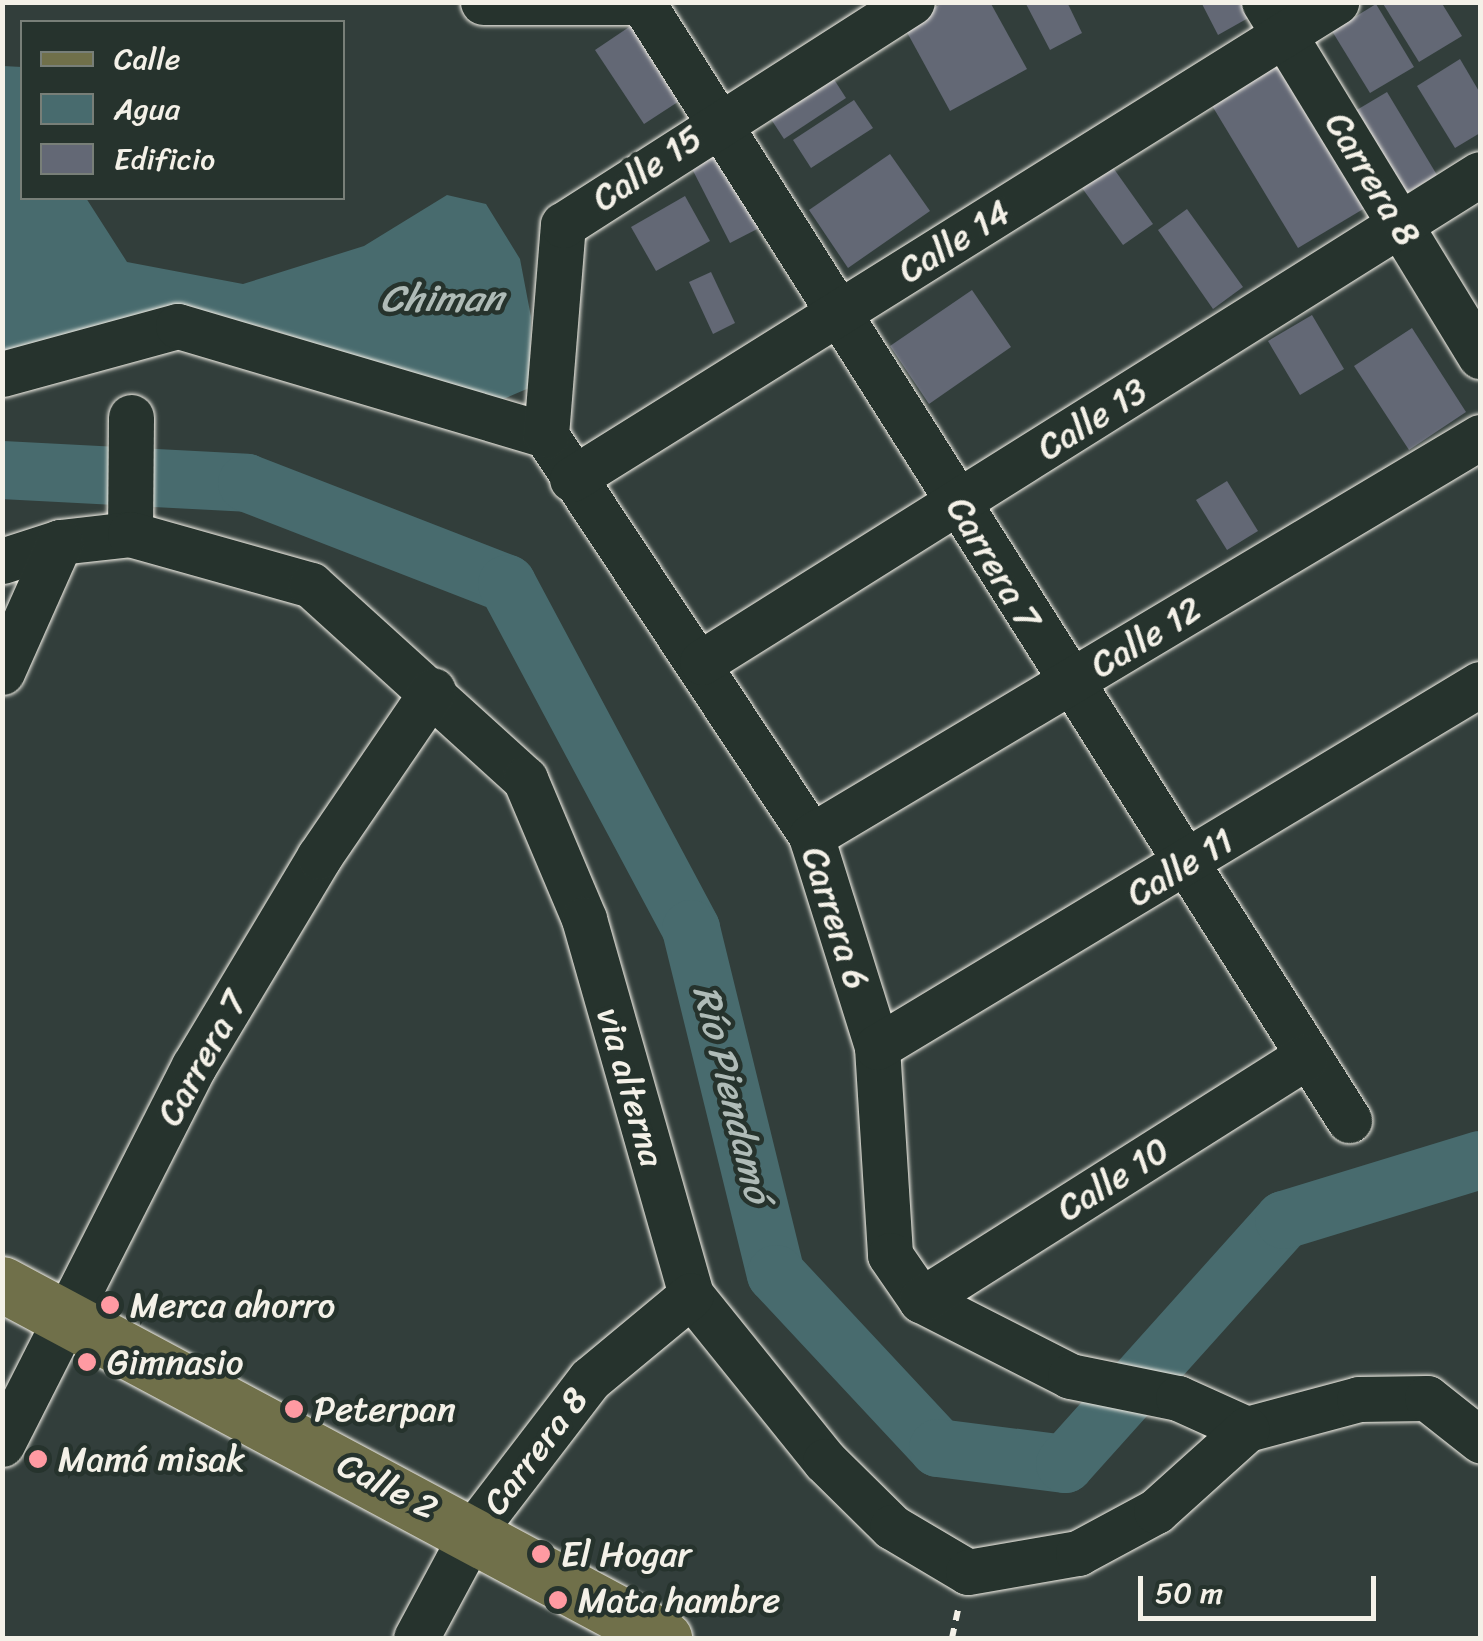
<!DOCTYPE html>
<html>
<head>
<meta charset="utf-8">
<style>
	body { margin:0 }
	#map { position:relative; width:1483px; height:1641px; overflow:hidden; background:#323e3b; font-family:Sriracha,sans-serif }
	div>[style] { position:absolute }
	.water>* { inset:0; background:#486b6e }
	.river>* { height:58px; margin:-29px; padding:0 29px; transform-origin:29px; border-radius:29px; background:#486b6e }
	.building>* { inset:0; background:#636875 }
	.path>* { height:6px; margin-top:-3px; transform-origin:0; background:repeating-linear-gradient(90deg,#f4f1e8 0 10px,transparent 0 18px) }
	.roads { filter:drop-shadow(0 0 2px #f4f1e8) drop-shadow(0 0 2px #f4f1e8) }
	.minor>* { height:45px; margin:-22.5px; padding:0 22.5px; transform-origin:22.5px; border-radius:22.5px; background:#26332d }
	.major>* { height:55px; margin:-27.5px; padding:0 27.5px; transform-origin:27.5px; border-radius:27.5px; background:#70704a }
	.dots>* { width:28px; height:28px; translate:-50% -50%; box-sizing:border-box; border:5px solid #26332d; border-radius:50% }
	span { translate:-50% -50%; white-space:nowrap; text-align:center; line-height:1.15; -webkit-text-stroke:9px #26332d; paint-order:stroke }
	.street-label { font-size:35px; color:#f4f1e8 }
	.poi-label { font-size:35px; color:#f4f1e8 }
	.left { translate:0 -50%; text-align:left }
	.water-label { font-size:38px; color:#afbbb7; font-style:italic }
	.frame { position:absolute; inset:0; border:5px solid #f4f1e8; pointer-events:none }
	.legend { position:absolute; left:20px; top:20px; width:325px; height:180px; box-sizing:border-box; background:#26332d; border:2px solid #787f78; margin:0; padding:12px 18px; list-style:none; font-size:30px; color:#f4f1e8 }
	.legend li { display:flex; align-items:center; gap:20px; height:50px }
	.legend b { width:50px; border:2px solid #787f78 }
	.scale { position:absolute; left:1138px; top:1576px; width:238px; height:45px; box-sizing:border-box; border:5px solid #f4f1e8; border-top:0; padding-left:12px; font-size:30px; line-height:35px; white-space:nowrap; color:#f4f1e8; -webkit-text-stroke:8px #26332d; paint-order:stroke }
</style>
</head>
<body>
<div id="map">
	<div class="water">
		<i style="clip-path:polygon(3px 66px,22px 67px,22px 198px,86px 198px,127px 262px,243px 284px,364px 246px,447px 195px,486px 204px,520px 259px,531px 317px,529px 388px,494px 403px,263px 327px,176px 309px,3px 358px)"></i>
	</div>
	<div class="river">
		<i style="left:2px;top:470px;width:245px;rotate:3deg"></i>
		<i style="left:247px;top:483px;width:279px;rotate:21.2deg"></i>
		<i style="left:507px;top:584px;width:391px;rotate:61.9deg"></i>
		<i style="left:691px;top:929px;width:355px;rotate:76.2deg"></i>
		<i style="left:776px;top:1274px;width:238px;rotate:47deg"></i>
		<i style="left:938px;top:1448px;width:128px;rotate:7.2deg"></i>
		<i style="left:1065px;top:1464px;width:328px;rotate:-48.1deg"></i>
		<i style="left:1284px;top:1220px;width:205px;rotate:-17deg"></i>
	</div>
	<div class="building">
		<i style="clip-path:polygon(944px 2px,990px 2px,1027px 69px,950px 111px,903px 25px)"></i>
		<i style="clip-path:polygon(1025px 2px,1067px 2px,1082px 33px,1050px 50px)"></i>
		<i style="clip-path:polygon(1201px 2px,1243px 2px,1250px 17px,1218px 35px)"></i>
		<i style="clip-path:polygon(1382px 2px,1441px 2px,1462px 36px,1419px 62px)"></i>
		<i style="clip-path:polygon(1376px 4px,1414px 67px,1370px 93px,1332px 31px)"></i>
		<i style="clip-path:polygon(638px 21px,687px 96px,644px 124px,595px 50px)"></i>
		<i style="clip-path:polygon(1274px 46px,1370px 205px,1298px 248px,1202px 89px)"></i>
		<i style="clip-path:polygon(1460px 59px,1480px 93px,1480px 133px,1455px 148px,1417px 86px)"></i>
		<i style="clip-path:polygon(828px 70px,846px 98px,784px 139px,765px 110px)"></i>
		<i style="clip-path:polygon(1387px 92px,1437px 175px,1405px 194px,1355px 111px)"></i>
		<i style="clip-path:polygon(854px 100px,873px 128px,811px 168px,793px 140px)"></i>
		<i style="clip-path:polygon(719px 140px,763px 226px,730px 243px,686px 157px)"></i>
		<i style="clip-path:polygon(1097px 145px,1153px 224px,1123px 245px,1067px 167px)"></i>
		<i style="clip-path:polygon(890px 154px,930px 211px,848px 268px,809px 210px)"></i>
		<i style="clip-path:polygon(685px 196px,710px 241px,656px 271px,631px 227px)"></i>
		<i style="clip-path:polygon(1187px 209px,1243px 287px,1213px 309px,1158px 230px)"></i>
		<i style="clip-path:polygon(711px 272px,735px 323px,713px 334px,689px 282px)"></i>
		<i style="clip-path:polygon(972px 290px,1011px 347px,929px 404px,890px 346px)"></i>
		<i style="clip-path:polygon(1312px 315px,1344px 369px,1300px 395px,1268px 341px)"></i>
		<i style="clip-path:polygon(1412px 328px,1466px 412px,1409px 450px,1354px 366px)"></i>
		<i style="clip-path:polygon(1227px 481px,1258px 531px,1227px 550px,1196px 500px)"></i>
	</div>
	<div class="path">
		<i style="left:952px;top:1638px;width:33px;rotate:-78deg"></i>
	</div>
	<div class="roads">
		<div class="minor">
			<i style="left:483px;top:2px;width:153px"></i>
			<i style="left:642px;top:2px;width:1323px;rotate:57.69deg"></i>
			<i style="left:1264px;top:2px;width:415px;rotate:58.6deg"></i>
			<i style="left:2px;top:374px;width:182px;rotate:-15.3deg"></i>
			<i style="left:178px;top:326px;width:384px;rotate:16.5deg"></i>
			<i style="left:546px;top:435px;width:481px;rotate:56.5deg"></i>
			<i style="left:811px;top:836px;width:221px;rotate:72.6deg"></i>
			<i style="left:877px;top:1047px;width:208px;rotate:86.4deg"></i>
			<i style="left:890px;top:1255px;width:55px;rotate:55.4deg"></i>
			<i style="left:921px;top:1300px;width:167px;rotate:27deg"></i>
			<i style="left:1070px;top:1376px;width:110px;rotate:11.5deg"></i>
			<i style="left:1178px;top:1398px;width:76px;rotate:24.2deg"></i>
			<i style="left:1247px;top:1429px;width:116px;rotate:-15deg"></i>
			<i style="left:1359px;top:1399px;width:68px;rotate:-0.8deg"></i>
			<i style="left:1427px;top:1398px;width:68px;rotate:38.4deg"></i>
			<i style="left:546px;top:435px;width:211px;rotate:-85.4deg"></i>
			<i style="left:563px;top:225px;width:414px;rotate:-32.6deg"></i>
			<i style="left:572px;top:479px;width:901px;rotate:-31.98deg"></i>
			<i style="left:130px;top:534px;width:117px;rotate:-89.5deg"></i>
			<i style="left:2px;top:561px;width:61px;rotate:-18.1deg"></i>
			<i style="left:60px;top:542px;width:70px;rotate:-6.5deg"></i>
			<i style="left:130px;top:534px;width:188px;rotate:15.7deg"></i>
			<i style="left:311px;top:585px;width:289px;rotate:42.2deg"></i>
			<i style="left:525px;top:779px;width:152px;rotate:67.1deg"></i>
			<i style="left:584px;top:919px;width:391px;rotate:74.1deg"></i>
			<i style="left:691px;top:1295px;width:213px;rotate:51.1deg"></i>
			<i style="left:825px;top:1461px;width:94px;rotate:44.6deg"></i>
			<i style="left:892px;top:1527px;width:88px;rotate:30.6deg"></i>
			<i style="left:968px;top:1572px;width:112px;rotate:-9.8deg"></i>
			<i style="left:1078px;top:1553px;width:89px;rotate:-28.3deg"></i>
			<i style="left:1156px;top:1511px;width:122px;rotate:-42deg"></i>
			<i style="left:702px;top:662px;width:918px;rotate:-32.1deg"></i>
			<i style="left:2px;top:672px;width:142px;rotate:-66deg"></i>
			<i style="left:811px;top:836px;width:779px;rotate:-30.81deg"></i>
			<i style="left:877px;top:1047px;width:704px;rotate:-31.05deg"></i>
			<i style="left:921px;top:1300px;width:454px;rotate:-32.3deg"></i>
			<i style="left:2px;top:1444px;width:424px;rotate:-63.1deg"></i>
			<i style="left:194px;top:1066px;width:244px;rotate:-59.1deg"></i>
			<i style="left:319px;top:857px;width:202px;rotate:-55.7deg"></i>
			<i style="left:416px;top:1638px;width:123px;rotate:-61.8deg"></i>
			<i style="left:474px;top:1530px;width:190px;rotate:-52.5deg"></i>
			<i style="left:590px;top:1379px;width:131px;rotate:-39.7deg"></i>
		</div>
		<div class="major">
			<i style="left:2px;top:1284px;width:751px;rotate:28.14deg"></i>
		</div>
	</div>
	<div class="dots">
		<i style="left:110px;top:1305px;background:#ff9aa2"></i>
		<i style="left:87px;top:1362px;background:#ff9aa2"></i>
		<i style="left:294px;top:1409px;background:#ff9aa2"></i>
		<i style="left:38px;top:1459px;background:#ff9aa2"></i>
		<i style="left:541px;top:1554px;background:#ff9aa2"></i>
		<i style="left:558px;top:1600px;background:#ff9aa2"></i>
	</div>
	<div class="street-label">
		<span style="left:647px;top:168px;rotate:-34deg">Calle 15</span>
		<span style="left:1373px;top:179px;rotate:59deg">Carrera 8</span>
		<span style="left:954px;top:241px;rotate:-32deg">Calle 14</span>
		<span style="left:1092px;top:419px;rotate:-32deg">Calle 13</span>
		<span style="left:994px;top:563px;rotate:59deg">Carrera 7</span>
		<span style="left:1146px;top:637px;rotate:-31deg">Calle 12</span>
		<span style="left:1180px;top:867px;rotate:-31deg">Calle 11</span>
		<span style="left:836px;top:918px;rotate:72deg">Carrera 6</span>
		<span style="left:202px;top:1058px;rotate:-61deg">Carrera 7</span>
		<span style="left:631px;top:1087px;rotate:74deg">via alterna</span>
		<span style="left:1113px;top:1179px;rotate:-32deg">Calle 10</span>
		<span style="left:535px;top:1451px;rotate:-53deg">Carrera 8</span>
		<span style="left:388px;top:1486px;rotate:27deg">Calle 2</span>
	</div>
	<div class="poi-label">
		<span class="left" style="left:130px;top:1305px">Merca ahorro</span>
		<span class="left" style="left:107px;top:1362px">Gimnasio</span>
		<span class="left" style="left:314px;top:1409px">Peterpan</span>
		<span class="left" style="left:58px;top:1459px">Mamá misak</span>
		<span class="left" style="left:561px;top:1554px">El Hogar</span>
		<span class="left" style="left:578px;top:1600px">Mata hambre</span>
	</div>
	<div class="water-label">
		<span style="left:442px;top:299px">Chiman</span>
		<span style="left:732px;top:1094px;rotate:76deg">Río Piendamó</span>
	</div>
	<div class="frame"></div>
	<ul class="legend">
	<li><b style="height:12px;background:#70704a"></b>Calle</li>
	<li><b style="height:28px;background:#486b6e"></b>Agua</li>
	<li><b style="height:28px;background:#636875"></b>Edificio</li>
	</ul>
	<div class="scale">50 m</div>
</div>
</body>
</html>
